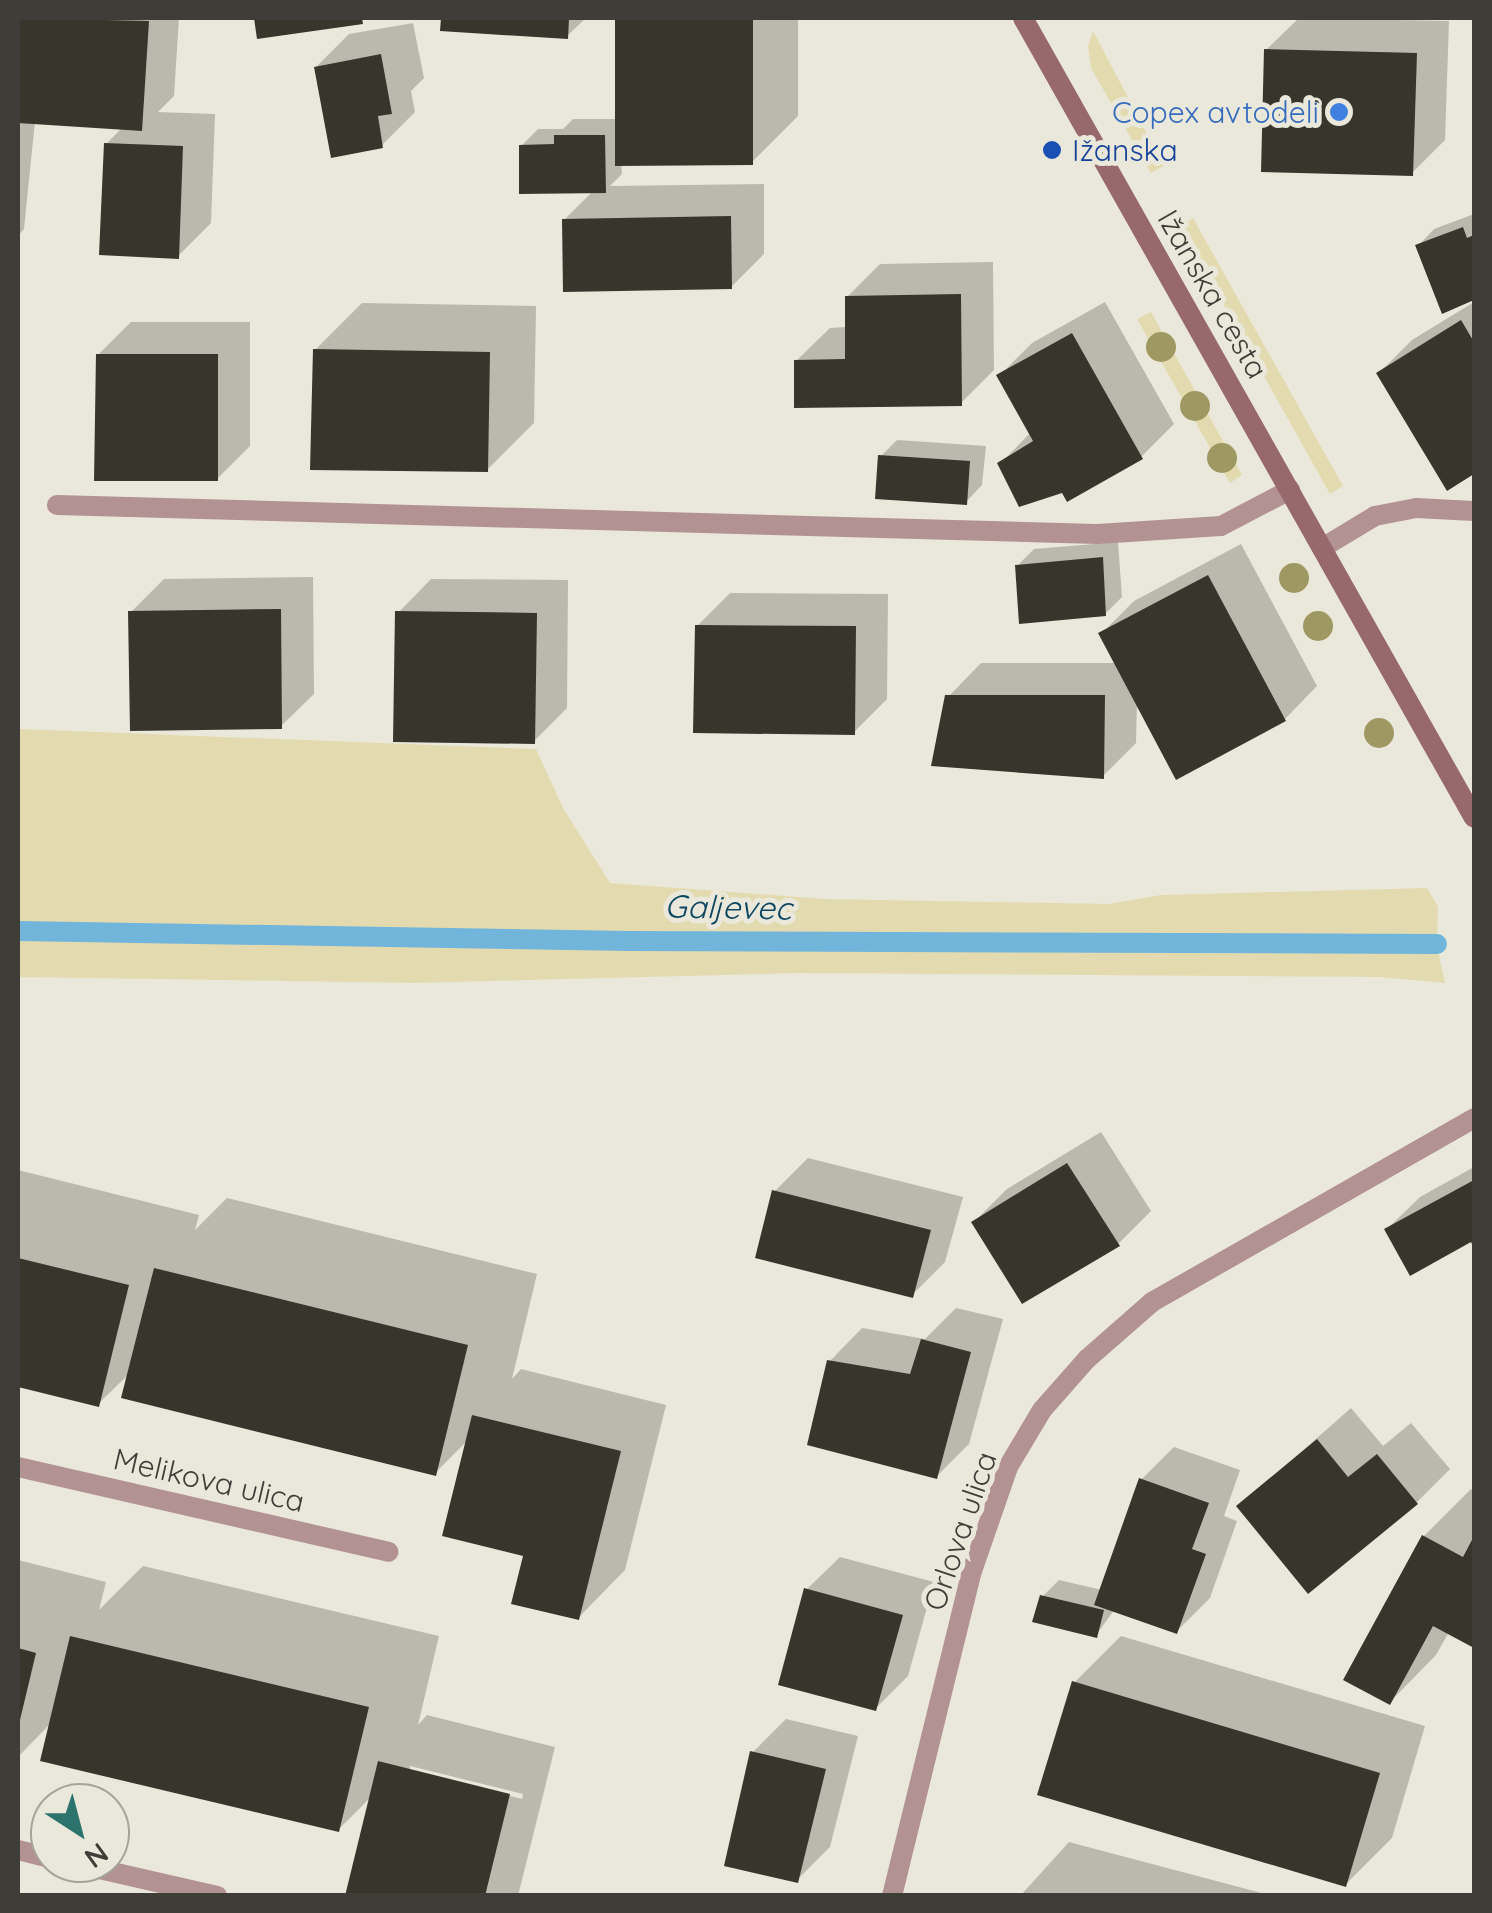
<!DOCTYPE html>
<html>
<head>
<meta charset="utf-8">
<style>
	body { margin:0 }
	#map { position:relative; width:1492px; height:1913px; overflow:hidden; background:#eae8da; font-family:Quicksand,sans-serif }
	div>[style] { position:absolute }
	.green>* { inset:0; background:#e3dbaf }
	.shadow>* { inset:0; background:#0003 }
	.stream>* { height:20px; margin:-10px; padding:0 10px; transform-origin:10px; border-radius:10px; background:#71b5db }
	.building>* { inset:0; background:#38362c }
	.service>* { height:20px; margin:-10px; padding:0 10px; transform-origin:10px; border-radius:10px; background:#b39294 }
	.tertiary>* { height:20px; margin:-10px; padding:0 10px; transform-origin:10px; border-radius:10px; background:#b39294 }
	.secondary>* { height:20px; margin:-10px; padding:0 10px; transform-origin:10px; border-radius:10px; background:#98696c }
	.trees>* { width:30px; height:30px; margin:-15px; border-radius:50%; background:#a09862 }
	.dots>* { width:28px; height:28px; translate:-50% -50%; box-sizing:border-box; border:5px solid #eae8da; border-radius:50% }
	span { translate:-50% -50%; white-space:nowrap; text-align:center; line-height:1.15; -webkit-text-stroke:10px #eae8da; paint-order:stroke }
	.shop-label { font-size:30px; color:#366cbe }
	.right { translate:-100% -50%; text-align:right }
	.transit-label { font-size:30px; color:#164399 }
	.left { translate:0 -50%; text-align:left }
	.street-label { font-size:30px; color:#3e3d38 }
	.water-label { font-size:32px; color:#0d4660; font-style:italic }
	.frame { position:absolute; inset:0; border:20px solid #3e3d38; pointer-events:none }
	.north { position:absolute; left:30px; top:1783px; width:100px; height:100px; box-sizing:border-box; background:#eae8da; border:2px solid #a5a499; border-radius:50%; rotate:144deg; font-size:28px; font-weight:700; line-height:40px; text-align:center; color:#3e3d38 }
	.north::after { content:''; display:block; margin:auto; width:35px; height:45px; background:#2b736c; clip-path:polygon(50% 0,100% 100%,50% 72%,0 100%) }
</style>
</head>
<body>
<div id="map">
	<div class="green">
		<i style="clip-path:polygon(1093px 31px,1164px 166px,1151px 173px,1091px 68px,1088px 46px)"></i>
		<i style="clip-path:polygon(1193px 218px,1343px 486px,1330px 494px,1180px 226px)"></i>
		<i style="clip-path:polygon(1151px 312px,1242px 475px,1230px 483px,1137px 319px)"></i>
		<i style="clip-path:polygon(18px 658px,20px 729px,536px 749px,563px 808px,610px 883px,824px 899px,1109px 904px,1161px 895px,1427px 888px,1438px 907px,1437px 936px,636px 934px,18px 925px)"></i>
		<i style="clip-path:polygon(18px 935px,629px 945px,1304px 947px,1438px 951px,1445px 983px,1380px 977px,799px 973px,415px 983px,18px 977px)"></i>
	</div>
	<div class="shadow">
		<i style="clip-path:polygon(18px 18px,179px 18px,174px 96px,158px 112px,215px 114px,211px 223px,178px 256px,106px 144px,123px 127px,35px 121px,24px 229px,18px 236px)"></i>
		<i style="clip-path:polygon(257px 18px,366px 18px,260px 36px)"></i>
		<i style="clip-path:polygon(443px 18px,586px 18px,567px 36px,443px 29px)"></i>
		<i style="clip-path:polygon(618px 18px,798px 18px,798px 116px,751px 163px,621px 163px,622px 174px,610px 186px,764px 184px,764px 254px,731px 287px,564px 220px,593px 191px,521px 146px,538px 129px,563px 129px,573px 119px,618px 119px)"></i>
		<i style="clip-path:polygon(1299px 18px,1449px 21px,1445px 140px,1412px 173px,1266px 50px)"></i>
		<i style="clip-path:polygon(413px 23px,424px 78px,411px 91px,415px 112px,382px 145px,316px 67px,349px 34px)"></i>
		<i style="clip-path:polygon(1474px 214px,1474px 298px,1443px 310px,1418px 246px,1434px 229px)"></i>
		<i style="clip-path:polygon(993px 262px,994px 370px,961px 403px,796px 361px,830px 328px,847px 327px,847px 297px,880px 264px)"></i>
		<i style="clip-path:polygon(1105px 302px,1174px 424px,1141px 457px,1063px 490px,1000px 464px,1031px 432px,999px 376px,1032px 343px)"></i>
		<i style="clip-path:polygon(1474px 302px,1474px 471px,1448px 487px,1379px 373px,1412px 340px)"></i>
		<i style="clip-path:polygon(362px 303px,536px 306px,534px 423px,487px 470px,315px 350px)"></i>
		<i style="clip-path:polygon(131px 322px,250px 322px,250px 446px,217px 479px,98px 355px)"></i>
		<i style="clip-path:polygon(897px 440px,986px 446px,982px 485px,966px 502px,881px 456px)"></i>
		<i style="clip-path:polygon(1118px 542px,1122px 597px,1105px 614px,1017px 566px,1034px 549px)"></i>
		<i style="clip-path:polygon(1241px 544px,1317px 686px,1285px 719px,1137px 701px,1136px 743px,1103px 776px,948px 697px,981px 663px,1117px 663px,1101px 634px,1134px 601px)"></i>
		<i style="clip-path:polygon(313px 577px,314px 694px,280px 727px,131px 612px,164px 579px)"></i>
		<i style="clip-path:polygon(431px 579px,568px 580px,567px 708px,534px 741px,398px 613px)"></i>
		<i style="clip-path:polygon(730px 593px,888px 594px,887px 699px,854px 732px,697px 626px)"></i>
		<i style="clip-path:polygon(1101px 1132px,1151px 1211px,1118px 1244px,974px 1222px,1007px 1189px)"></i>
		<i style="clip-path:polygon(808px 1158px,963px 1197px,945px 1262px,912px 1295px,775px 1191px)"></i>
		<i style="clip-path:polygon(1474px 1167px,1474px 1243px,1387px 1229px,1420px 1197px)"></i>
		<i style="clip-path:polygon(18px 1170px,199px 1215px,195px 1230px,227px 1198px,537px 1274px,512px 1379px,521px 1369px,666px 1405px,625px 1570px,579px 1617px,526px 1554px,468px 1440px,435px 1473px,130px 1373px,98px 1404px,18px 1385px)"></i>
		<i style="clip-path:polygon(956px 1308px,1003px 1319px,969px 1444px,936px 1477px,829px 1362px,862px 1328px,925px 1339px)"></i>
		<i style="clip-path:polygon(1351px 1408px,1383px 1446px,1411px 1423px,1450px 1469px,1417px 1502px,1308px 1590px,1240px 1506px)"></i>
		<i style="clip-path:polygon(1174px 1447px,1240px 1470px,1224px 1516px,1237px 1521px,1210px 1598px,1177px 1631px,1115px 1609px,1096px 1635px,1043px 1596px,1059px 1580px,1102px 1590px,1141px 1480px)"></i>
		<i style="clip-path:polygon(1471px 1489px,1474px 1491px,1474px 1645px,1449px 1632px,1436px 1655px,1390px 1702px,1347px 1679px,1424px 1536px)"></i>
		<i style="clip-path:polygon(840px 1557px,934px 1582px,908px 1676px,875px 1709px,806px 1590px)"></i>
		<i style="clip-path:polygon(evenodd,18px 1560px,106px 1582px,99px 1610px,143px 1566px,439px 1636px,418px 1725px,427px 1715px,555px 1747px,518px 1896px,347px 1896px,372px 1796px,338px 1830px,51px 1723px,18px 1757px,18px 1560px,410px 1766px,523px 1794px,522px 1799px,410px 1771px,410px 1766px)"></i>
		<i style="clip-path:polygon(1121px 1636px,1425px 1726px,1392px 1838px,1345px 1885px,1074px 1683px)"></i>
		<i style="clip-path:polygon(786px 1719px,858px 1736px,830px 1847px,797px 1880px,753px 1752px)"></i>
		<i style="clip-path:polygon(1069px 1842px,1273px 1896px,1020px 1896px)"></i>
	</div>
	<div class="stream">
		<i style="left:18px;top:931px;width:612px;rotate:0.94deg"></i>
		<i style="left:630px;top:941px;width:807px;rotate:0.21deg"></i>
	</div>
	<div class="building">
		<i style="clip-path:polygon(18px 18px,149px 21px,142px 131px,18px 123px)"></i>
		<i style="clip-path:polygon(254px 18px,362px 18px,363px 24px,257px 39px)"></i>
		<i style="clip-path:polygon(441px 18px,569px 18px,568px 39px,440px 31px)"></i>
		<i style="clip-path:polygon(615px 18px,753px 18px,753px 165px,615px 166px)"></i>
		<i style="clip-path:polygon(1264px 49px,1417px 53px,1413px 176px,1261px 172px)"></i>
		<i style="clip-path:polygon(381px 54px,392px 114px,378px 116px,383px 148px,331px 158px,314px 67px)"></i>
		<i style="clip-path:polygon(554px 135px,605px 135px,606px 193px,519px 194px,519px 145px,554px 144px)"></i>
		<i style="clip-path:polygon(104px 143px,183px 146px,179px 259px,99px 255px)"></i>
		<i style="clip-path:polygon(731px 216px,732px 289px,563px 292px,562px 219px)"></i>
		<i style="clip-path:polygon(1463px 227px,1467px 238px,1474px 235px,1474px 300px,1442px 314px,1415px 245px)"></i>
		<i style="clip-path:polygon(961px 294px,962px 406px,794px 408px,794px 360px,845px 359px,845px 296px)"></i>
		<i style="clip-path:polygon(1461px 320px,1474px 342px,1474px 474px,1447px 491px,1376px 373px)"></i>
		<i style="clip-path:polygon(1072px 333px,1143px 459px,1067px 502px,1062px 493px,1019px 507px,997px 463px,1033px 441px,996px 375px)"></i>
		<i style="clip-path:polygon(313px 349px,490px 352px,488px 472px,310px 470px)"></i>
		<i style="clip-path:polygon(96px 354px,218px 354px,218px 481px,94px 481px)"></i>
		<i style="clip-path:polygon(878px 455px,970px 461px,967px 505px,875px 499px)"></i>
		<i style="clip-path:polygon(1103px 557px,1106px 616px,1019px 624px,1015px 565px)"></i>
		<i style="clip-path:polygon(1208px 575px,1286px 721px,1176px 780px,1098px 633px)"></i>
		<i style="clip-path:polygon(281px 609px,282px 729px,130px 731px,128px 611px)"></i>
		<i style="clip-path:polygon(395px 611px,537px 613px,535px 744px,393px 742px)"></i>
		<i style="clip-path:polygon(695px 625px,856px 626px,855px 735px,693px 733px)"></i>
		<i style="clip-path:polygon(945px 695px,1105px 695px,1104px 779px,931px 766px)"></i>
		<i style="clip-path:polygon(1067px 1163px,1120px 1246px,1022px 1304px,971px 1222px)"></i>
		<i style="clip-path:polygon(1474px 1180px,1474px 1248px,1471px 1242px,1410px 1276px,1384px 1229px)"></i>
		<i style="clip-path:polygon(772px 1190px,931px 1230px,913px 1298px,755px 1258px)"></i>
		<i style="clip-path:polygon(18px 1258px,129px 1285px,99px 1407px,18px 1387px)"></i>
		<i style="clip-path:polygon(154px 1268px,468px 1345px,436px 1476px,121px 1398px)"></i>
		<i style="clip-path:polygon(921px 1339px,971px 1352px,937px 1479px,807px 1445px,827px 1360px,910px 1374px)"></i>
		<i style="clip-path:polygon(472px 1415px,621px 1451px,579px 1620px,511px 1604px,523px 1556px,442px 1536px)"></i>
		<i style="clip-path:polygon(1317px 1439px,1348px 1477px,1377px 1454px,1418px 1504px,1308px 1594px,1236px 1506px)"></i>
		<i style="clip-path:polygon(1139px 1478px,1209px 1503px,1192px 1549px,1206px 1554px,1177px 1634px,1094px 1605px)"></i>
		<i style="clip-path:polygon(1422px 1535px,1463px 1557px,1474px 1536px,1474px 1648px,1433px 1626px,1390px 1705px,1343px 1680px)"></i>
		<i style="clip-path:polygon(804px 1588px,903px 1615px,876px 1711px,778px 1685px)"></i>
		<i style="clip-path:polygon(1040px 1595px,1104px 1610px,1097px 1638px,1032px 1622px)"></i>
		<i style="clip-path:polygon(70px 1636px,369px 1707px,339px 1832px,40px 1761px)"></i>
		<i style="clip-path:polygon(18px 1648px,36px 1653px,19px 1724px,18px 1723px)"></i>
		<i style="clip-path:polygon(1072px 1681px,1380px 1773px,1346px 1887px,1037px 1795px)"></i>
		<i style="clip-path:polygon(750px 1751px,826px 1769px,798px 1883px,724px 1866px)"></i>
		<i style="clip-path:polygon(378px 1761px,510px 1794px,485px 1896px,345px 1896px)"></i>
	</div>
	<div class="service">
		<i style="left:57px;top:505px;width:1041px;rotate:1.6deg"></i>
		<i style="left:1098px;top:534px;width:123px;rotate:-3.7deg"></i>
		<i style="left:1221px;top:526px;width:78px;rotate:-27.6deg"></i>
		<i style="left:1322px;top:548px;width:62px;rotate:-31.1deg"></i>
		<i style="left:1375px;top:516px;width:42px;rotate:-11deg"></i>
		<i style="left:1416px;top:508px;width:58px;rotate:3deg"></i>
		<i style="left:18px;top:1467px;width:380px;rotate:12.9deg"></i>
		<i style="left:18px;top:1850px;width:33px;rotate:14deg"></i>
		<i style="left:73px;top:1863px;width:148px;rotate:12.9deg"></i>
	</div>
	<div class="tertiary">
		<i style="left:892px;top:1896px;width:332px;rotate:-76.2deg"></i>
		<i style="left:971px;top:1574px;width:113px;rotate:-70.9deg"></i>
		<i style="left:1008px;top:1467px;width:66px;rotate:-59.2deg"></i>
		<i style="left:1042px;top:1410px;width:68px;rotate:-48.6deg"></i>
		<i style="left:1087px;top:1359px;width:86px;rotate:-41.2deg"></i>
		<i style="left:1152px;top:1302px;width:371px;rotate:-29.7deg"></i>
	</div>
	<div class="secondary">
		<i style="left:1023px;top:18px;width:918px;rotate:60.59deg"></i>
	</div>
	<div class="trees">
		<i style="left:1161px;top:347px"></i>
		<i style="left:1195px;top:406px"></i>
		<i style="left:1222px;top:458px"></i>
		<i style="left:1294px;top:578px"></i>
		<i style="left:1318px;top:626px"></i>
		<i style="left:1379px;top:733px"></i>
	</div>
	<div class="dots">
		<i style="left:1339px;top:112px;background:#3f7fe0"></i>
		<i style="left:1052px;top:150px;background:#1a4fb4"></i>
	</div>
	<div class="shop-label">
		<span class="right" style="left:1319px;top:112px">Copex avtodeli</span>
	</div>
	<div class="transit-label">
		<span class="left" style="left:1072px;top:150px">Ižanska</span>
	</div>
	<div class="street-label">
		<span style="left:1213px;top:294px;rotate:60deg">Ižanska cesta</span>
		<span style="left:209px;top:1480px;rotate:13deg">Melikova ulica</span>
		<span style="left:960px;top:1531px;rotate:-71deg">Orlova ulica</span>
	</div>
	<div class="water-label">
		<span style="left:728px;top:907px;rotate:1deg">Galjevec</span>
	</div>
	<div class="frame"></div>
	<div class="north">N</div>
</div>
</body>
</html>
